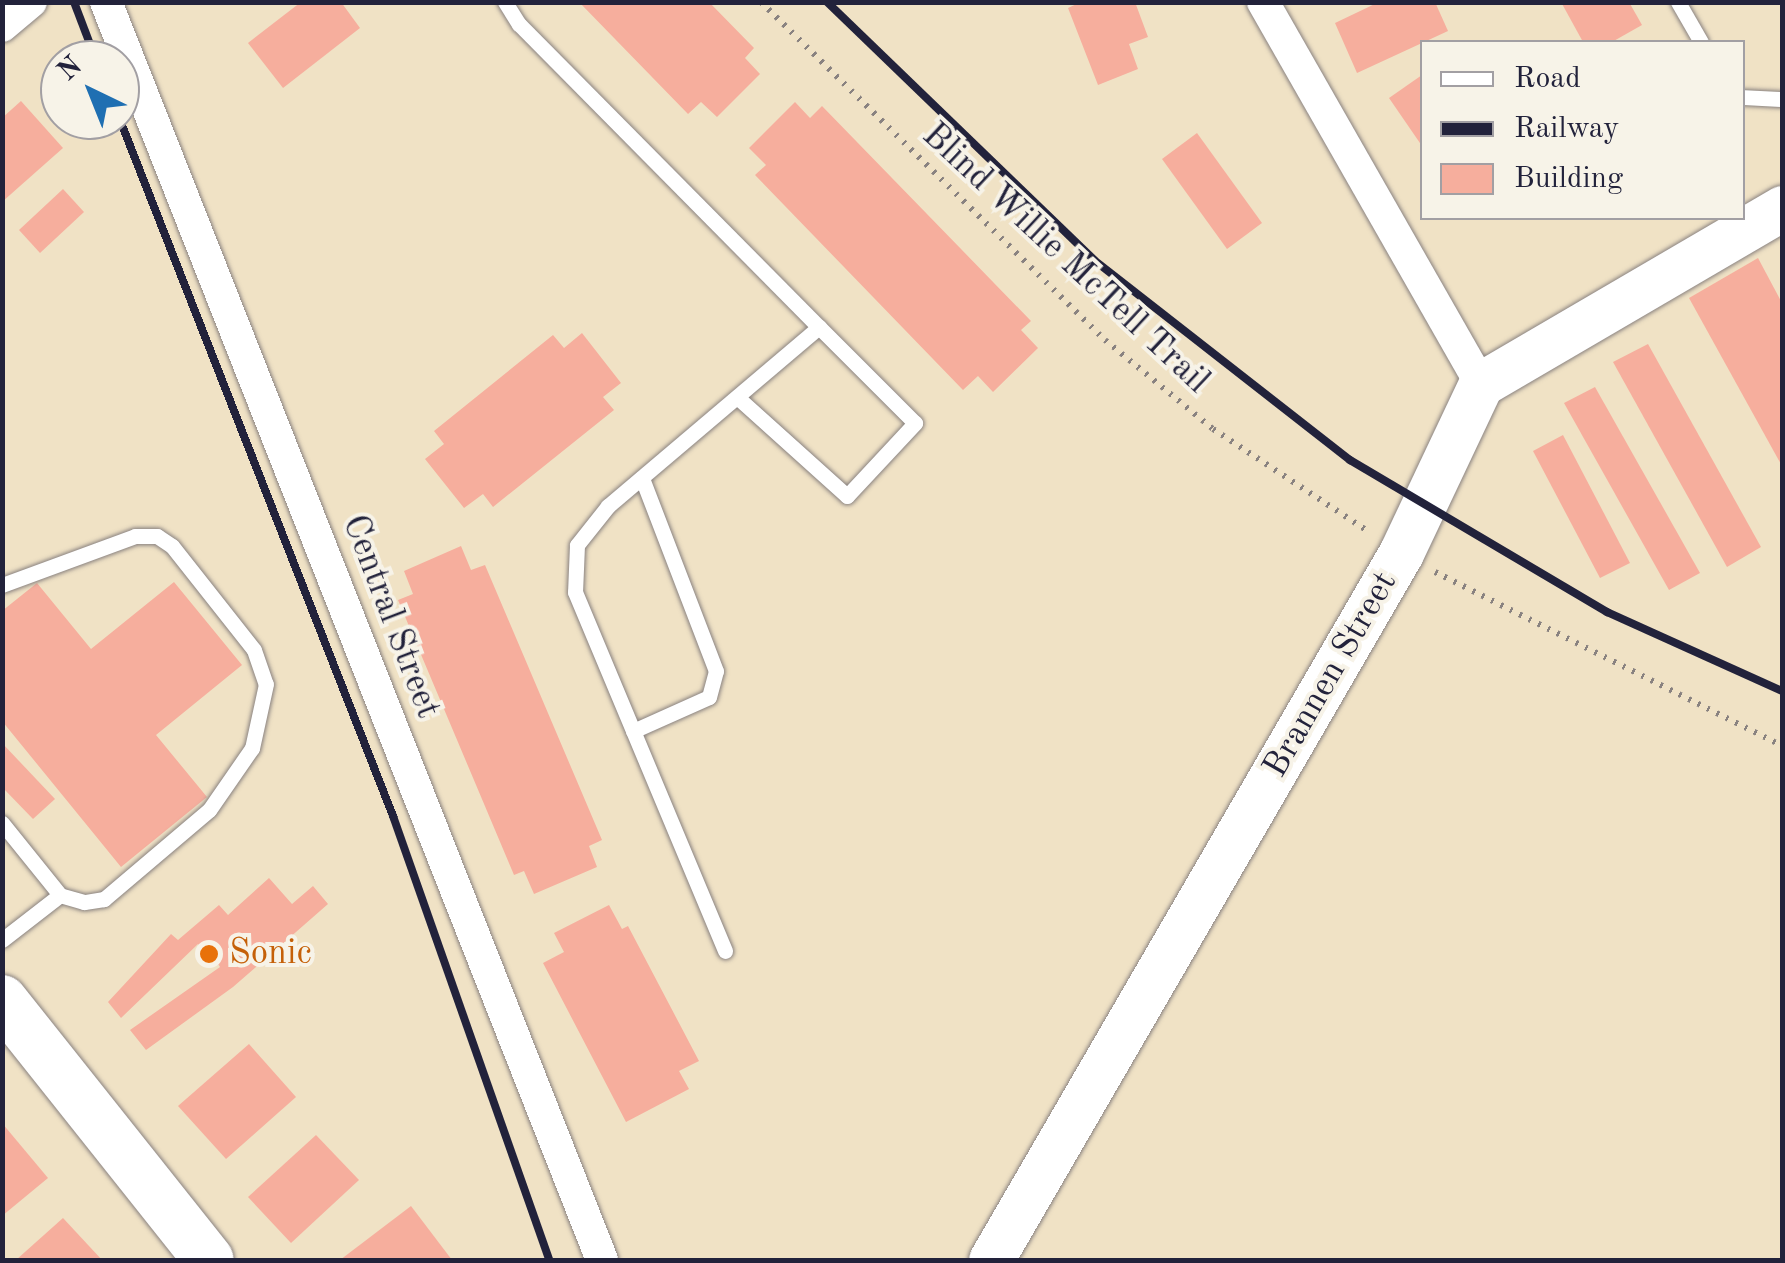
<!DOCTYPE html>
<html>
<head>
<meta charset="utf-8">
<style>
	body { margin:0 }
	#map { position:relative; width:1785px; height:1263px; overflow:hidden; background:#f0e2c5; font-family:"Old Standard TT",serif }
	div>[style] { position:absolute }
	.building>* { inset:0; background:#f6ae9d }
	.path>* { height:6px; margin-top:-3px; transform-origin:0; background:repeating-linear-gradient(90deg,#898280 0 2.5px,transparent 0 10.5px) }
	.roads { filter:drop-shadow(0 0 2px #898280) drop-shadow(0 0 2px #898280) }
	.lane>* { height:15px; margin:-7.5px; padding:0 7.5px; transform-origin:7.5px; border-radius:7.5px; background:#fff }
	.street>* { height:32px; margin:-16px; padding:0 16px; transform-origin:16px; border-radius:16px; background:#fff }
	.secondary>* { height:45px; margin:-22.5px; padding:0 22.5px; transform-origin:22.5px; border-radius:22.5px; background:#fff }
	.primary>* { height:50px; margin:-25px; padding:0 25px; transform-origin:25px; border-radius:25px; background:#fff }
	.rail>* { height:8px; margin:-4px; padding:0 4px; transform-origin:4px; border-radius:4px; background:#22223b }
	.dots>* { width:28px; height:28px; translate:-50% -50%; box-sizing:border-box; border:5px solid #f7f3e8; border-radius:50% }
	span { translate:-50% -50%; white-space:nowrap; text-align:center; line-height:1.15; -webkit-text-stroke:8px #f7f3e8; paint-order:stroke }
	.street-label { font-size:35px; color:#22223b }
	.food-label { font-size:35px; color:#c56008 }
	.left { translate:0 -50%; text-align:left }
	.frame { position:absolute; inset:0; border:5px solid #22223b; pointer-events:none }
	.legend { position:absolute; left:1420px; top:40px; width:325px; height:180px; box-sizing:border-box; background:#f7f3e8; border:2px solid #a29fa3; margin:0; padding:12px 18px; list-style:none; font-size:30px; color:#22223b }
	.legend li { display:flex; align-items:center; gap:20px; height:50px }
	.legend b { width:50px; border:2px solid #a29fa3 }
	.north { position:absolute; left:40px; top:40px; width:100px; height:100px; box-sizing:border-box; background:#f7f3e8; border:2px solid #a29fa3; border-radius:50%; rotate:317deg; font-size:28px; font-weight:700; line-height:40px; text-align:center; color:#22223b }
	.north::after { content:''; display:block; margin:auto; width:35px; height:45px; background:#1f6fb2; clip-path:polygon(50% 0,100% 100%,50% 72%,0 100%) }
</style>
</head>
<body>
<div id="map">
	<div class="building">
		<i style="clip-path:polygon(301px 2px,341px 2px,360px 28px,283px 88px,248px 43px)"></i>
		<i style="clip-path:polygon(579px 2px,709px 2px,754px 48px,745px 58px,760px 74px,717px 117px,701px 102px,688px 114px)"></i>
		<i style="clip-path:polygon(1081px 2px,1135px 2px,1148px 37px,1129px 44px,1138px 69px,1098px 85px,1068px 8px)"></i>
		<i style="clip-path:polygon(1379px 2px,1435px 2px,1448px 31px,1357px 73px,1335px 23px)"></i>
		<i style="clip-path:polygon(1561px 2px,1629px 2px,1642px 25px,1612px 42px,1583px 42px)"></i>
		<i style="clip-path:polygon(1422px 75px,1422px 146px,1389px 98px)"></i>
		<i style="clip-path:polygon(21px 101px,63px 148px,2px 202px,2px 118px)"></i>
		<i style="clip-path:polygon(795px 102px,810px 118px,822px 106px,1031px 321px,1021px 330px,1038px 348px,993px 392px,978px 376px,963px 390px,755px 175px,766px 165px,749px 148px)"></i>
		<i style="clip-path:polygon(1197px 133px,1262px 223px,1227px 249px,1162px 159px)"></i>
		<i style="clip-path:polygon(63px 189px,84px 212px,40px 253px,19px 230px)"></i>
		<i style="clip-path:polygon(1758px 258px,1782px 303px,1782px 466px,1689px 298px)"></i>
		<i style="clip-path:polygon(582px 333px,621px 383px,603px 397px,614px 410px,493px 507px,483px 494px,464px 508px,425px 459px,444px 444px,434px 431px,553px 335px,564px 348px)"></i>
		<i style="clip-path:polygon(1648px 344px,1761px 547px,1727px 567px,1613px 362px)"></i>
		<i style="clip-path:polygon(1595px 387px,1700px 573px,1669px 590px,1564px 403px)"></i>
		<i style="clip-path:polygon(1563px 435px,1630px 563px,1600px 578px,1533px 451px)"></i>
		<i style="clip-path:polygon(461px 546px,471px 570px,485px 565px,602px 840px,589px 846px,597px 867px,534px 894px,524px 871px,514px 875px,398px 600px,413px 594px,404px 571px)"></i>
		<i style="clip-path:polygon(174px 582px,242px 665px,156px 735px,207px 797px,121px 867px,2px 721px,2px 611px,37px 583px,91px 649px)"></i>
		<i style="clip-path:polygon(2px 743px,55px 799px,33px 819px,2px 787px)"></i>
		<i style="clip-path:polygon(269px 878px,292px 904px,313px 886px,328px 904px,233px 987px,146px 1050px,130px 1030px,220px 967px,215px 959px,198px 944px,121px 1018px,108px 1002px,171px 934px,178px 940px,219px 905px,228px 915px)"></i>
		<i style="clip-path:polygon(609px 905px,622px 929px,628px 926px,699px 1061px,679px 1071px,689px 1089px,626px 1122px,543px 963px,564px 952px,554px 933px)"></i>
		<i style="clip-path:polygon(249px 1044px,296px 1097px,226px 1159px,178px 1106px)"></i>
		<i style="clip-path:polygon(2px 1123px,48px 1178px,2px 1216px)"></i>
		<i style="clip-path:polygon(316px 1135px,359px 1180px,291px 1243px,248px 1197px)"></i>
		<i style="clip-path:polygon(411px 1206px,452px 1260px,340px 1260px)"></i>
		<i style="clip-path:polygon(63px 1218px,102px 1260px,16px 1260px)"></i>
	</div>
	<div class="path">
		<i style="left:761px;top:2px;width:482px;rotate:44.5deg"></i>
		<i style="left:1105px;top:340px;width:140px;rotate:39.5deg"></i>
		<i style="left:1213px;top:429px;width:187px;rotate:33.4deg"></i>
		<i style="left:1435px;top:572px;width:388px;rotate:26.6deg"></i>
	</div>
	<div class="roads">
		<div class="lane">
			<i style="left:505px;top:2px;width:26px;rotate:58deg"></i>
			<i style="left:519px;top:24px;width:426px;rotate:45.3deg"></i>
			<i style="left:819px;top:327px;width:277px;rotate:139.7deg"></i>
			<i style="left:608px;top:506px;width:50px;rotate:128.5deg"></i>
			<i style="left:577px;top:545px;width:47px;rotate:92.4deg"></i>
			<i style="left:575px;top:592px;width:389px;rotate:67.3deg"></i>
			<i style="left:1678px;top:2px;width:46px;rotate:60.1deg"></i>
			<i style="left:1742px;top:97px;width:40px;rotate:2.9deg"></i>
			<i style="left:737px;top:397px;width:148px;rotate:42deg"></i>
			<i style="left:847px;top:496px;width:100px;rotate:-47deg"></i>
			<i style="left:915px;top:423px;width:136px;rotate:-135deg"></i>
			<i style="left:2px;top:585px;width:142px;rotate:-20.2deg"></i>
			<i style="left:135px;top:536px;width:22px"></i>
			<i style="left:157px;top:536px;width:18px;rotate:34deg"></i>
			<i style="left:172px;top:546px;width:132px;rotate:51.7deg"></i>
			<i style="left:254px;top:650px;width:36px;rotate:71deg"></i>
			<i style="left:266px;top:684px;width:66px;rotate:102.3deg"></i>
			<i style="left:252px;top:748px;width:75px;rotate:124.7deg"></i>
			<i style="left:209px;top:810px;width:138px;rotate:139.7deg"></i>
			<i style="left:104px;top:899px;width:20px;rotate:171deg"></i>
			<i style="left:84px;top:902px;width:25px;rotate:-164deg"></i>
			<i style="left:60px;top:895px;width:73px;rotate:142.2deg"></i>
			<i style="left:633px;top:731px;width:83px;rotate:-24.1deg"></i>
			<i style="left:709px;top:697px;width:27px;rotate:-75deg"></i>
			<i style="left:716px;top:671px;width:207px;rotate:-111deg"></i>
			<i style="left:2px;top:823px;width:92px;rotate:51.1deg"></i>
		</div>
		<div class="street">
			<i style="left:106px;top:2px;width:1352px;rotate:68.48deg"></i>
			<i style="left:1263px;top:2px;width:440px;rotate:60.3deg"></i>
			<i style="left:2px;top:26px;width:38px;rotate:-40deg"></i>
		</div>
		<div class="secondary">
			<i style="left:991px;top:1260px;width:817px;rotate:-59.89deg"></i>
			<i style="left:1401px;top:553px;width:187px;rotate:-64.7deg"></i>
			<i style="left:1481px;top:384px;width:349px;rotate:-30.3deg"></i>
		</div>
		<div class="primary">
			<i style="left:2px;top:1000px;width:332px;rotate:51.5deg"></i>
		</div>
	</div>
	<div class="rail">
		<i style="left:74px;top:2px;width:62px;rotate:69.2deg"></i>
		<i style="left:827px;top:2px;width:371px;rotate:44deg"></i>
		<i style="left:1094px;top:260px;width:325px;rotate:38deg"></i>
		<i style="left:1350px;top:460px;width:299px;rotate:30.6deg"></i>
		<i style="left:1607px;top:612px;width:192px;rotate:24.3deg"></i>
		<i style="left:120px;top:120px;width:748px;rotate:68.58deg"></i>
		<i style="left:393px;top:816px;width:471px;rotate:70.6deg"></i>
	</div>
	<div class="dots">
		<i style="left:209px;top:954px;background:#e8710a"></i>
	</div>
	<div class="street-label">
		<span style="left:1065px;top:259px;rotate:43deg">Blind Willie McTell Trail</span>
		<span style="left:390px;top:617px;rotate:69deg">Central Street</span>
		<span style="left:1331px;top:675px;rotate:-60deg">Brannen Street</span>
	</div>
	<div class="food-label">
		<span class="left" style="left:229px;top:954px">Sonic</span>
	</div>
	<div class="frame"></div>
	<ul class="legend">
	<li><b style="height:12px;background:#fff"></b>Road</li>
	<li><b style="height:12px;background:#22223b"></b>Railway</li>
	<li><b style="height:28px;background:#f6ae9d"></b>Building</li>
	</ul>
	<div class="north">N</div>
</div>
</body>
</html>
